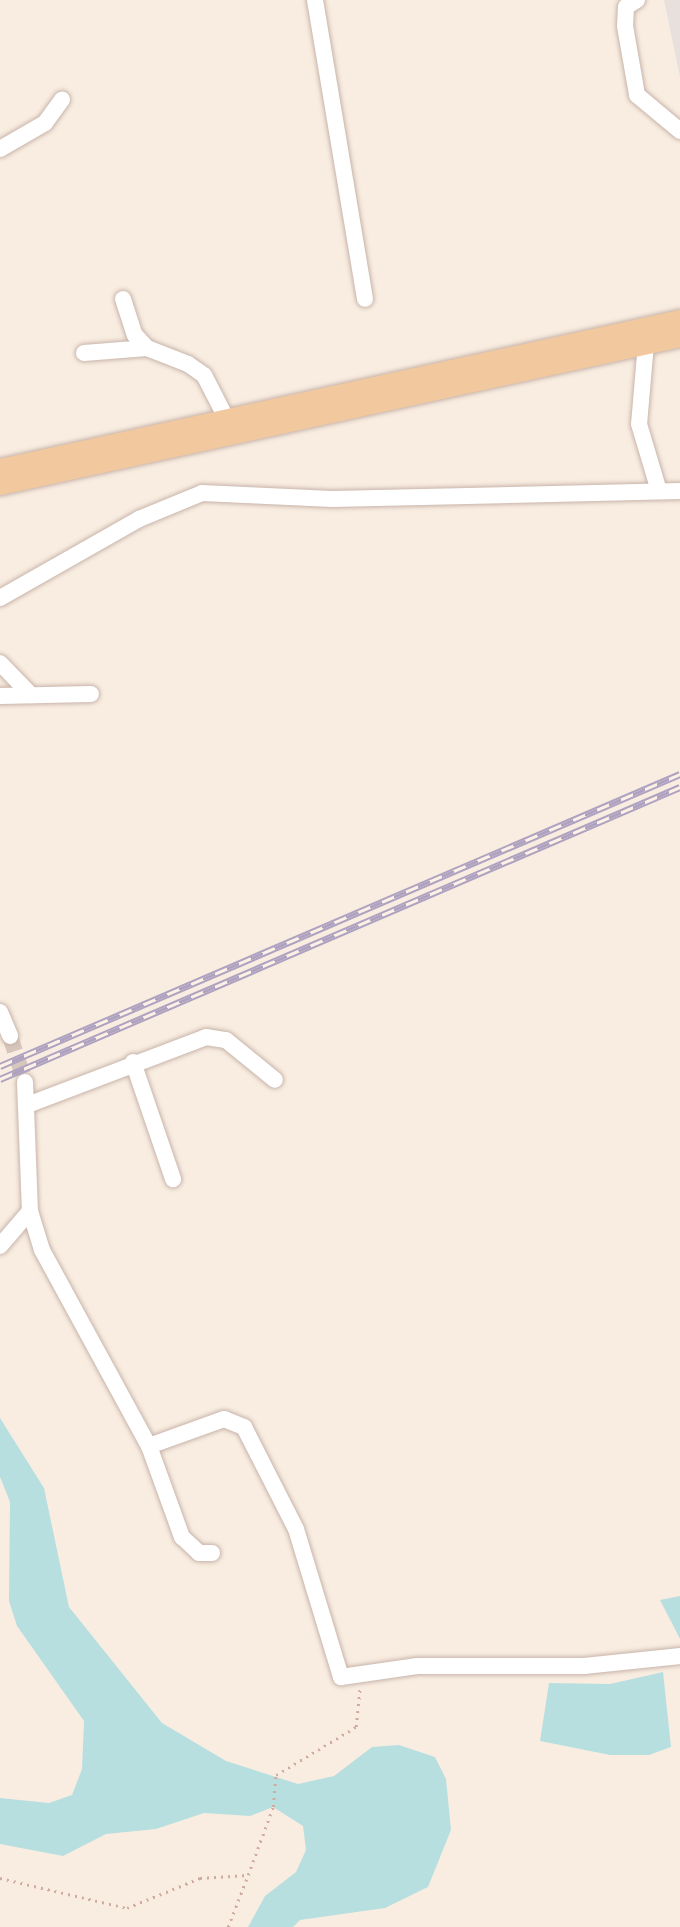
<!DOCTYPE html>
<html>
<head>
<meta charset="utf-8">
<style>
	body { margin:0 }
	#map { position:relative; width:680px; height:1927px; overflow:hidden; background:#f9ede1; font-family:"Asap Condensed",sans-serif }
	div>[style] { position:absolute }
	.industrial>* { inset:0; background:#e8e0dc }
	.water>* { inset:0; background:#b8dfe0 }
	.minor-tunnel>* { height:16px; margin-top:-8px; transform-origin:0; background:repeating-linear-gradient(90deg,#d6c6bc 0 16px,transparent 0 24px) }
	.path>* { height:2.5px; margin-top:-1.25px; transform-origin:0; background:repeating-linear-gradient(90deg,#d0aca0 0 2px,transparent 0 7px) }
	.roads { filter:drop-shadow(0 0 2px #c8b4aa) drop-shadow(0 0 2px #c8b4aa) }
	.minor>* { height:16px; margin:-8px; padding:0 8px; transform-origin:8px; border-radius:8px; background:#fff }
	.major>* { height:19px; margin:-9.5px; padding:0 9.5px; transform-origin:9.5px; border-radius:9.5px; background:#f2c99f }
	.rail>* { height:7px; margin-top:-3.5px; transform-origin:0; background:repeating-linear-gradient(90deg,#fdf1e6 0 13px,#aea2c0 0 26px); box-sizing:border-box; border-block:2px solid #aea2c0 }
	span { translate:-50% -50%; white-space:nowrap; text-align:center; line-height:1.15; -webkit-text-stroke:5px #fdf1e6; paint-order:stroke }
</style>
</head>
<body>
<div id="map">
	<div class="industrial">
		<i style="clip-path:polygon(664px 0,680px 0,680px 77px)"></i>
	</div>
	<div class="water">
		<i style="clip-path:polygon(0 1418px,44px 1488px,69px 1607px,162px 1723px,226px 1761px,298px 1784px,334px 1776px,372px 1747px,399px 1745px,435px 1757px,446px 1779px,451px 1830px,428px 1887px,385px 1908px,300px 1920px,293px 1927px,248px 1927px,265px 1896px,296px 1872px,306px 1850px,303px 1826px,273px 1807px,250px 1816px,204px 1813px,156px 1829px,106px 1834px,63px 1856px,0 1844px,0 1798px,49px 1803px,72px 1795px,82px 1769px,84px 1721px,17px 1626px,9px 1601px,10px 1502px,0 1477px)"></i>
		<i style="clip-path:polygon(680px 1596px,680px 1639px,660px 1600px)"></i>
		<i style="clip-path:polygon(663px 1672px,671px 1747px,649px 1755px,610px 1755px,540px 1741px,549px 1683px,610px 1684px)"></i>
	</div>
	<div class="minor-tunnel">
		<i style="left:10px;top:1036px;width:48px;rotate:71.9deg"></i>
	</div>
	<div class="path">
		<i style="left:0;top:1878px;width:130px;rotate:13.3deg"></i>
		<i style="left:127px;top:1908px;width:79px;rotate:-22.3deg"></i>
		<i style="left:200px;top:1878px;width:48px;rotate:-3.6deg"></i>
		<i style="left:248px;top:1875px;width:72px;rotate:-69.8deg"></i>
		<i style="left:273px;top:1807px;width:32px;rotate:-85deg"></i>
		<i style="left:276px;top:1775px;width:93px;rotate:-31deg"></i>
		<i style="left:356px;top:1727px;width:40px;rotate:-84.3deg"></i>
		<i style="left:228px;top:1927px;width:56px;rotate:-69deg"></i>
	</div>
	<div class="roads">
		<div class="minor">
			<i style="left:315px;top:0;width:303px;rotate:80.5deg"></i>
			<i style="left:637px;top:0;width:13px;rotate:148deg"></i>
			<i style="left:626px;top:7px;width:19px;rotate:93deg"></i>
			<i style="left:625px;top:26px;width:70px;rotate:80.1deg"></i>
			<i style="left:637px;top:95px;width:56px;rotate:39.9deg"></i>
			<i style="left:0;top:149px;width:52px;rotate:-30deg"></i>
			<i style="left:45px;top:123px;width:29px;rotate:-54deg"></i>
			<i style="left:123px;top:299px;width:38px;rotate:72deg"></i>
			<i style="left:135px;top:335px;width:18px;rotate:47deg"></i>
			<i style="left:646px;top:343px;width:81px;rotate:94.9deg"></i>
			<i style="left:639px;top:424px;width:70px;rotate:73.4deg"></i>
			<i style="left:84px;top:353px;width:63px;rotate:-4.5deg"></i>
			<i style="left:147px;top:348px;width:44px;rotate:21.3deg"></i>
			<i style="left:188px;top:364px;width:19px;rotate:35deg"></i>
			<i style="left:204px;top:375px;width:46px;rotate:62.9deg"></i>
			<i style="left:0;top:598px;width:160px;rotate:-29.6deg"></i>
			<i style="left:139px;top:519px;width:68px;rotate:-22.4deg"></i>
			<i style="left:202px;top:493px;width:130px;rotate:2.6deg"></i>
			<i style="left:332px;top:499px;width:348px;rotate:-1.3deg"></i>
			<i style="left:0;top:663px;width:45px;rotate:45.9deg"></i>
			<i style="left:0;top:696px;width:91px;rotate:-1.3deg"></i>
			<i style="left:0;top:1012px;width:26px;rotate:67deg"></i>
			<i style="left:133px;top:1062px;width:124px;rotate:71.1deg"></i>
			<i style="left:25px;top:1082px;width:129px;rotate:87.8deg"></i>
			<i style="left:30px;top:1211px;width:41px;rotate:72.9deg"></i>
			<i style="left:42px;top:1250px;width:223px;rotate:61.4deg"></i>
			<i style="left:149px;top:1446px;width:97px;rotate:70.1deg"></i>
			<i style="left:182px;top:1537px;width:23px;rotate:43deg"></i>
			<i style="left:199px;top:1553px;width:13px"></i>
			<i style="left:30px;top:1104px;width:188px;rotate:-20.8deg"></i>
			<i style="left:206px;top:1037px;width:20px;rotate:9deg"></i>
			<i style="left:226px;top:1040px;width:63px;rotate:39.2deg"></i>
			<i style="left:0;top:1246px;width:46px;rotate:-49.4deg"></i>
			<i style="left:149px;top:1446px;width:80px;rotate:-19.8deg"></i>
			<i style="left:224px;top:1419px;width:22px;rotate:22deg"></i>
			<i style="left:244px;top:1427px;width:114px;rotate:63deg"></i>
			<i style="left:296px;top:1529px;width:155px;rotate:73.1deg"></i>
			<i style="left:341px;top:1677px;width:77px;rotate:-8.2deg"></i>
			<i style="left:417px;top:1666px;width:167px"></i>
			<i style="left:584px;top:1666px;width:97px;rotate:-5.9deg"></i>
		</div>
		<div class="major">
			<i style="left:0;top:468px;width:696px;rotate:-12.36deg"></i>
			<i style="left:0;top:485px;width:696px;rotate:-12.28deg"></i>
		</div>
	</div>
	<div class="rail">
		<i style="left:0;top:1066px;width:740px;rotate:-23.24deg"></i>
		<i style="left:0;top:1079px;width:740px;rotate:-23.24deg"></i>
	</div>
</div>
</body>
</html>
